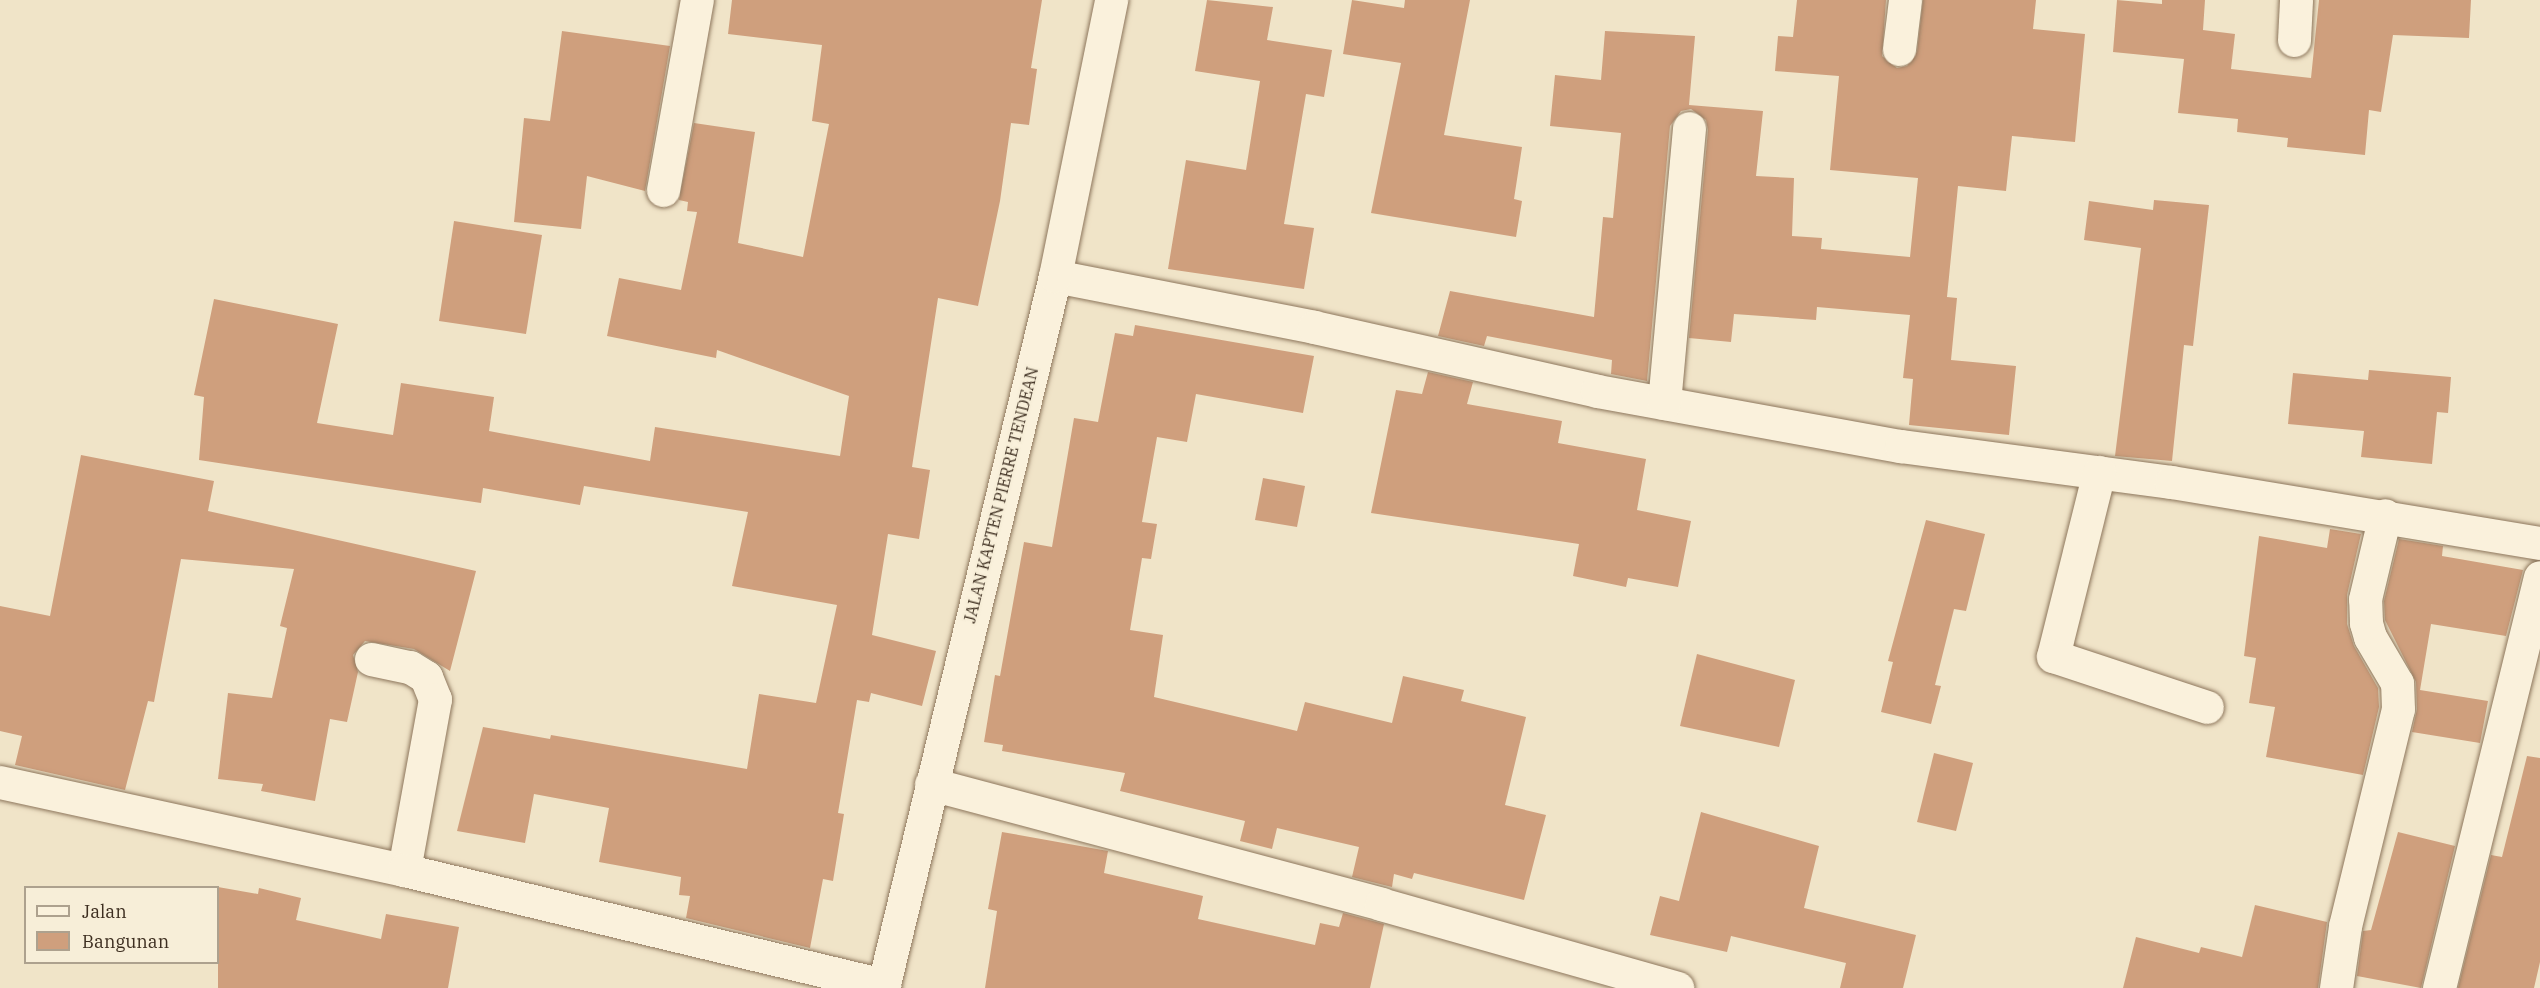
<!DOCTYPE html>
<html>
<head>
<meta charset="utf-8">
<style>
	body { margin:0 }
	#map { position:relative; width:2540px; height:988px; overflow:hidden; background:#f0e4c8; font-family:"IBM Plex Serif",serif }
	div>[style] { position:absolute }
	.building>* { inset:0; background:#cf9f7d }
	.roads { filter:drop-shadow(0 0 2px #8d765c) drop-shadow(0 0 2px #8d765c) }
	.minor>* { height:33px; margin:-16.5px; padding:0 16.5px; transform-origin:16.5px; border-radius:16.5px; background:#faf1dc }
	.secondary>* { height:33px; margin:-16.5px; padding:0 16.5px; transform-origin:16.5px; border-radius:16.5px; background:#faf1dc }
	span { translate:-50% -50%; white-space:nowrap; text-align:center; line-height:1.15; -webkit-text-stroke:4.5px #f7eed8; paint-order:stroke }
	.street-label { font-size:16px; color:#3d2e20 }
	.legend { position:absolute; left:24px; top:886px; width:195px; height:78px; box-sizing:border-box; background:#f7eed8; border:2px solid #ada18e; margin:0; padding:8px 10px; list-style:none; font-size:18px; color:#3d2e20 }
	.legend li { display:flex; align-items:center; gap:12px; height:30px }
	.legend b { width:30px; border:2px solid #ada18e }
</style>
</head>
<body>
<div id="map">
	<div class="building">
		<i style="clip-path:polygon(732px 0,1042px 0,1031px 68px,1037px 69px,1029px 125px,1011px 123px,1000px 201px,978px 306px,938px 298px,912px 467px,930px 470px,919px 539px,888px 534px,872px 635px,936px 651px,922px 706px,871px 693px,869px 702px,857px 700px,838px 813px,844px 814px,833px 881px,823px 879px,810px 948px,686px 918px,690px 896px,679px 895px,681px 877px,599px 862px,609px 808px,534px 794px,525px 843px,457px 831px,483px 727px,550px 739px,551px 735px,747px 769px,759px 694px,816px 703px,837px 605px,732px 586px,748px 512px,584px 486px,580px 505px,483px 488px,481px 503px,199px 460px,204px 397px,194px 395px,214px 299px,338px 324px,317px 423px,393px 435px,401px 383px,494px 397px,489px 431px,650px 461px,655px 427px,840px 456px,849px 396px,717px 350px,716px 358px,607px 336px,619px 278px,681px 290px,697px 212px,687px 211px,688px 202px,679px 200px,694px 123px,755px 132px,738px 243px,803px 257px,829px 124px,812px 121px,822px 45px,728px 34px)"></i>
		<i style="clip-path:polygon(1207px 0,1273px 7px,1267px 40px,1332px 50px,1324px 97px,1306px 94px,1284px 224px,1314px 228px,1304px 289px,1168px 269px,1186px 160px,1246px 170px,1260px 81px,1195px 71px)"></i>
		<i style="clip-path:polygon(1352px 0,1404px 8px,1405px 0,1470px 0,1444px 135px,1522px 147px,1514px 199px,1522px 201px,1516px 237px,1371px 213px,1401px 63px,1343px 54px)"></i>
		<i style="clip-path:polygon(1797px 0,1886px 0,1882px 56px,1897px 68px,1907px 66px,1917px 52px,1923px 0,2036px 0,2033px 29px,2085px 34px,2075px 142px,2012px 136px,2006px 191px,1958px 186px,1947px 297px,1957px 298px,1951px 360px,2016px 366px,2009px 435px,1909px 425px,1913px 379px,1903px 378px,1910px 315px,1817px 307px,1816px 320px,1734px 314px,1731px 342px,1689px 338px,1708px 130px,1706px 120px,1691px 109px,1681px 111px,1670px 126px,1647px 381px,1611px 374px,1612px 360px,1487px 336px,1484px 346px,1438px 336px,1450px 291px,1594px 317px,1603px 217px,1613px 218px,1621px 133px,1550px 126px,1555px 75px,1601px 80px,1605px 31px,1695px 36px,1689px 105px,1763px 111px,1756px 176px,1794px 178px,1792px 236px,1822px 238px,1821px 249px,1910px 257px,1918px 178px,1830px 170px,1839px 76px,1775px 71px,1778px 36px,1793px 37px)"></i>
		<i style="clip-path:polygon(2117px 0,2162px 4px,2162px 0,2205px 0,2203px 30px,2235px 34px,2231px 69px,2311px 78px,2319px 0,2471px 0,2469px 38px,2393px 35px,2381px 112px,2369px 110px,2365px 155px,2287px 147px,2288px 138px,2237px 132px,2238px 119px,2178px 113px,2184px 59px,2113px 52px)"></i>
		<i style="clip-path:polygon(562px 31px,670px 46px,645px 191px,587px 176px,581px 229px,514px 222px,524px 118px,550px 121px)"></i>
		<i style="clip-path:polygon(2154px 200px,2209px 205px,2193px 346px,2184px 345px,2172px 461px,2115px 456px,2141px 248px,2084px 240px,2089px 201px,2153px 210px)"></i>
		<i style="clip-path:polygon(454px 221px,542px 235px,526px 334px,439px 321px)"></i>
		<i style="clip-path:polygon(1135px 325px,1314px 356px,1303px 413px,1196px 394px,1187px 442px,1157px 437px,1142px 522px,1157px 524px,1151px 559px,1142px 558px,1130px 630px,1163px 635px,1154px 697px,1297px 731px,1305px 702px,1392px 723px,1403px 676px,1464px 690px,1461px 701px,1526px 717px,1505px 805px,1546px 815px,1524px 900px,1414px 873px,1412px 879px,1394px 874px,1392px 887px,1352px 877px,1359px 847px,1277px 828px,1272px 849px,1240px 841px,1245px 821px,1120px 791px,1125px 773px,1002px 751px,1003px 745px,984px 742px,995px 675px,1000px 676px,1024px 542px,1052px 547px,1074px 418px,1098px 422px,1115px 333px,1133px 336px)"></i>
		<i style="clip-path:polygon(2369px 370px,2451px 377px,2448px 413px,2437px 412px,2432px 464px,2361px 457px,2364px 431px,2288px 424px,2293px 373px,2368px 380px)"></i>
		<i style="clip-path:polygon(1428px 372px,1473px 382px,1467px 404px,1562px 421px,1558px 443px,1646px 459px,1637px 510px,1691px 521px,1678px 587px,1628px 578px,1626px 587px,1573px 576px,1579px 544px,1371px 513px,1396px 390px,1422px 394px)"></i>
		<i style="clip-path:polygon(81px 455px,214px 481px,208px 511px,476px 571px,450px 671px,414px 649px,365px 641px,353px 655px,358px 672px,347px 722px,330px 719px,315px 801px,261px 791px,263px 784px,218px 779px,228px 693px,272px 698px,287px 628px,280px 626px,294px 569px,181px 559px,154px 702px,148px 701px,125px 790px,15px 765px,22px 736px,0 731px,0 606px,50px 616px)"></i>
		<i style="clip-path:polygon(1263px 478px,1305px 486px,1297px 527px,1255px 520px)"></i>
		<i style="clip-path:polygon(1926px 520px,1985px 534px,1966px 611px,1954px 609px,1935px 685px,1941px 686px,1931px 724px,1881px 712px,1893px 662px,1888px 661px)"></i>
		<i style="clip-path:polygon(2330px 529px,2361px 534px,2347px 595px,2347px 624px,2354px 646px,2378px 688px,2379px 707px,2363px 775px,2266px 757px,2275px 707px,2249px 703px,2256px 658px,2244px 656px,2259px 536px,2327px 548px)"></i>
		<i style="clip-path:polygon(2399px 539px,2443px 546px,2442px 556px,2523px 570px,2506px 636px,2431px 624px,2420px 690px,2488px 701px,2480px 743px,2412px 732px,2417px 709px,2416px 682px,2385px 620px,2384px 601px)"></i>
		<i style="clip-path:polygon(1697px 654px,1795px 680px,1779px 747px,1680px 726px)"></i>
		<i style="clip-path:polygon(1934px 753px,1973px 763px,1956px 831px,1917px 822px)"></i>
		<i style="clip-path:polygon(2527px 756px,2540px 758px,2540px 962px,2534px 988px,2458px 988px,2491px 855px,2502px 857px)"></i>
		<i style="clip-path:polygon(1701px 812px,1819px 846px,1804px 908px,1916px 935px,1903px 988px,1840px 988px,1846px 963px,1731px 936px,1727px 952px,1650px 935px,1660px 896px,1679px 901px)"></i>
		<i style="clip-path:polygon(1002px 832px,1108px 851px,1104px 873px,1203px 896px,1198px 919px,1315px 945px,1320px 923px,1339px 927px,1343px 913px,1384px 924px,1370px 988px,985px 988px,997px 911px,988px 909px)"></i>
		<i style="clip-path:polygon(2398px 832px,2455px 846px,2421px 988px,2357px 976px,2363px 931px,2371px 930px)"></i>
		<i style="clip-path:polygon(218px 887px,258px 894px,259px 888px,301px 898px,296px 920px,381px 939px,386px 914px,459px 927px,448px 988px,218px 988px)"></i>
		<i style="clip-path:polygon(2255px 905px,2327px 922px,2318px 988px,2123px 988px,2136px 937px,2199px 953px,2201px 947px,2242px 957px)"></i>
	</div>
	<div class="roads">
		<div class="minor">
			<i style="left:2294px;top:40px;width:40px;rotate:-87.1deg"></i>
			<i style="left:1899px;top:49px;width:49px;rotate:-83deg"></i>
			<i style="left:663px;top:190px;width:193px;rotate:-79.9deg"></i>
			<i style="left:1055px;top:276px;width:264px;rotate:11.1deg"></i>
			<i style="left:1314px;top:327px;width:290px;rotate:12.7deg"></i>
			<i style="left:1597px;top:391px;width:309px;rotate:10.3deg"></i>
			<i style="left:1901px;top:446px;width:272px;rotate:7.6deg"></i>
			<i style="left:2171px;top:482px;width:374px;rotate:9.4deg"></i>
			<i style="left:1664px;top:403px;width:276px;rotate:-84.8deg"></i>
			<i style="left:2099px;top:472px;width:190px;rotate:104deg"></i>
			<i style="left:2053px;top:656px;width:162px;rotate:18.3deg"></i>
			<i style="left:371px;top:659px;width:40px;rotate:12deg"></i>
			<i style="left:410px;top:667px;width:19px;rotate:32deg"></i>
			<i style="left:426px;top:677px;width:24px;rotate:68deg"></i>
			<i style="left:435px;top:699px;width:174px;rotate:100.3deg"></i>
			<i style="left:0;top:782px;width:413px;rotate:12.3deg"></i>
			<i style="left:404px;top:870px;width:494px;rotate:13.5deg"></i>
			<i style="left:931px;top:784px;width:466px;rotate:14.9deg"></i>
			<i style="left:1381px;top:904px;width:308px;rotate:15.8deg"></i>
			<i style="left:2336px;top:988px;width:63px;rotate:-81.7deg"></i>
			<i style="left:2345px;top:926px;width:223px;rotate:-76.3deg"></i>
			<i style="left:2398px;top:709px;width:26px;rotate:-92deg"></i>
			<i style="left:2397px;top:683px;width:53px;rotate:-120.4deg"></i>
			<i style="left:2370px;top:637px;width:15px;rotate:-106deg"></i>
			<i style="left:2366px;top:623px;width:24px;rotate:-92deg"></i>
			<i style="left:2365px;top:599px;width:86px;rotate:-76.6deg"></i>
			<i style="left:2439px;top:988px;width:423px;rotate:-76.2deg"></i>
		</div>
		<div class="secondary">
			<i style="left:883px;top:988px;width:732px;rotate:-76.42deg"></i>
			<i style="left:1055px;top:276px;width:282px;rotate:-78.5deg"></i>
		</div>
	</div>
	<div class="street-label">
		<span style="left:1001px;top:495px;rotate:-76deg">JALAN KAPTEN PIERRE TENDEAN</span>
	</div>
	<ul class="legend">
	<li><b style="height:8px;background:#faf1dc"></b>Jalan</li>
	<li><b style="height:16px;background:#cf9f7d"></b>Bangunan</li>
	</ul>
</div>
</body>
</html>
